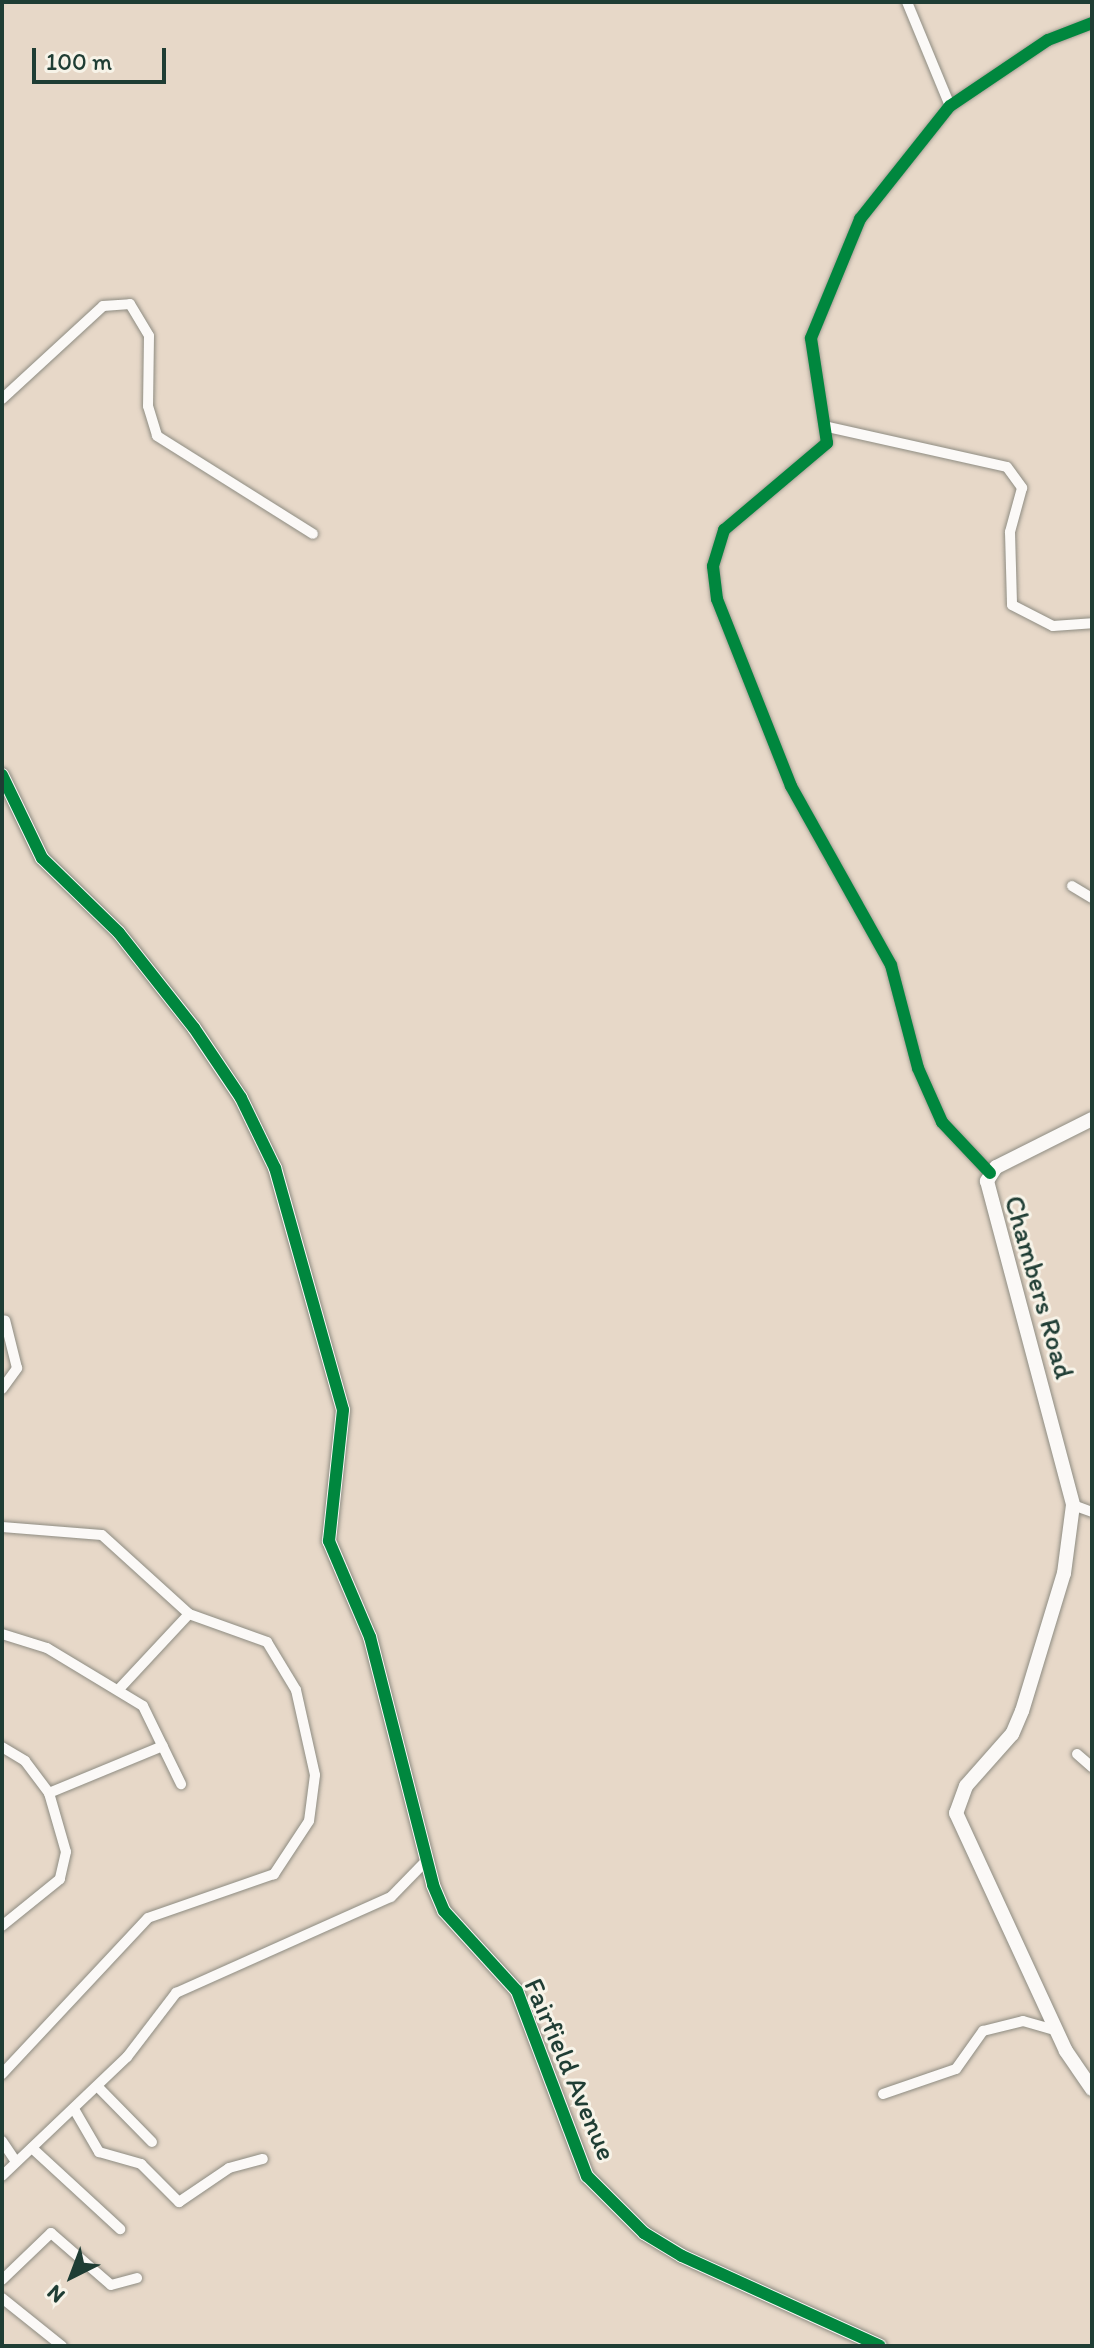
<!DOCTYPE html>
<html>
<head>
<meta charset="utf-8">
<style>
	body { margin:0 }
	#map { position:relative; width:1094px; height:2348px; overflow:hidden; background:#e7d8c8; font-family:Itim,sans-serif }
	div>[style] { position:absolute }
	.roads { filter:drop-shadow(0 0 2px #8e8c82) drop-shadow(0 0 2px #8e8c82) }
	.street>* { height:10px; margin:-5px; padding:0 5px; transform-origin:5px; border-radius:5px; background:#fbf9f7 }
	.secondary>* { height:14px; margin:-7px; padding:0 7px; transform-origin:7px; border-radius:7px; background:#fbf9f7 }
	.cycleway>* { height:12px; margin:-6px; padding:0 6px; transform-origin:6px; border-radius:6px; background:#00873e }
	span { translate:-50% -50%; white-space:nowrap; text-align:center; line-height:1.15; -webkit-text-stroke:6px #f7f3e8; paint-order:stroke }
	.street-label { font-size:28px; color:#1f3d34 }
	.frame { position:absolute; inset:0; border:4px solid #1f3d34; pointer-events:none }
	.north { position:absolute; left:32px; top:2236px; width:80px; height:80px; -webkit-text-stroke:6px #f7f3e8; paint-order:stroke; rotate:222deg; font-size:22px; font-weight:700; line-height:32px; text-align:center; color:#1f3d34 }
	.north::after { content:''; display:block; margin:auto; width:28px; height:36px; background:#1f3d34; clip-path:polygon(50% 0,100% 100%,50% 72%,0 100%) }
	.scale { position:absolute; left:32px; top:48px; width:134px; height:36px; box-sizing:border-box; border:4px solid #1f3d34; border-top:0; padding-left:10px; font-size:24px; line-height:28px; white-space:nowrap; color:#1f3d34; -webkit-text-stroke:6px #f7f3e8; paint-order:stroke }
</style>
</head>
<body>
<div id="map">
	<div class="roads">
		<div class="street">
			<i style="left:907px;top:2px;width:113px;rotate:67.5deg"></i>
			<i style="left:2px;top:399px;width:137px;rotate:-42.6deg"></i>
			<i style="left:103px;top:306px;width:27px;rotate:-4deg"></i>
			<i style="left:130px;top:304px;width:37px;rotate:59deg"></i>
			<i style="left:149px;top:336px;width:70px;rotate:90.8deg"></i>
			<i style="left:148px;top:406px;width:31px;rotate:73deg"></i>
			<i style="left:157px;top:436px;width:184px;rotate:32.1deg"></i>
			<i style="left:828px;top:427px;width:183px;rotate:12.6deg"></i>
			<i style="left:1007px;top:467px;width:26px;rotate:54deg"></i>
			<i style="left:1022px;top:488px;width:46px;rotate:105.3deg"></i>
			<i style="left:1010px;top:532px;width:73px;rotate:88.4deg"></i>
			<i style="left:1012px;top:605px;width:46px;rotate:27.1deg"></i>
			<i style="left:1053px;top:626px;width:39px;rotate:-4deg"></i>
			<i style="left:1072px;top:886px;width:23px;rotate:31deg"></i>
			<i style="left:990px;top:1173px;width:70px;rotate:-133.3deg"></i>
			<i style="left:942px;top:1122px;width:59px;rotate:-114deg"></i>
			<i style="left:918px;top:1068px;width:106px;rotate:-104.7deg"></i>
			<i style="left:891px;top:965px;width:205px;rotate:-119.2deg"></i>
			<i style="left:791px;top:786px;width:201px;rotate:-111.6deg"></i>
			<i style="left:717px;top:599px;width:33px;rotate:-97deg"></i>
			<i style="left:713px;top:566px;width:38px;rotate:-73deg"></i>
			<i style="left:724px;top:530px;width:135px;rotate:-40.2deg"></i>
			<i style="left:827px;top:443px;width:106px;rotate:-98.7deg"></i>
			<i style="left:811px;top:338px;width:129px;rotate:-67.6deg"></i>
			<i style="left:860px;top:219px;width:144px;rotate:-51.5deg"></i>
			<i style="left:950px;top:106px;width:118px;rotate:-34deg"></i>
			<i style="left:1048px;top:40px;width:47px;rotate:-21.1deg"></i>
			<i style="left:2px;top:1389px;width:26px;rotate:-54deg"></i>
			<i style="left:17px;top:1368px;width:49px;rotate:-104deg"></i>
			<i style="left:1073px;top:1505px;width:20px;rotate:20deg"></i>
			<i style="left:2px;top:1527px;width:100px;rotate:4.6deg"></i>
			<i style="left:102px;top:1535px;width:118px;rotate:42.2deg"></i>
			<i style="left:189px;top:1614px;width:83px;rotate:19.7deg"></i>
			<i style="left:267px;top:1642px;width:56px;rotate:58.9deg"></i>
			<i style="left:296px;top:1690px;width:87px;rotate:77.4deg"></i>
			<i style="left:315px;top:1775px;width:46px;rotate:97.4deg"></i>
			<i style="left:309px;top:1821px;width:64px;rotate:123.4deg"></i>
			<i style="left:274px;top:1874px;width:133px;rotate:160.8deg"></i>
			<i style="left:148px;top:1918px;width:214px;rotate:133.1deg"></i>
			<i style="left:2px;top:1634px;width:47px;rotate:17.3deg"></i>
			<i style="left:47px;top:1648px;width:112px;rotate:31.1deg"></i>
			<i style="left:143px;top:1706px;width:87px;rotate:64deg"></i>
			<i style="left:120px;top:1688px;width:101px;rotate:-47deg"></i>
			<i style="left:2px;top:1747px;width:27px;rotate:31deg"></i>
			<i style="left:25px;top:1761px;width:40px;rotate:53deg"></i>
			<i style="left:49px;top:1793px;width:61px;rotate:73.9deg"></i>
			<i style="left:66px;top:1852px;width:28px;rotate:103deg"></i>
			<i style="left:60px;top:1879px;width:75px;rotate:141deg"></i>
			<i style="left:1077px;top:1754px;width:20px;rotate:41deg"></i>
			<i style="left:49px;top:1793px;width:123px;rotate:-22.4deg"></i>
			<i style="left:98px;top:2087px;width:77px;rotate:45.5deg"></i>
			<i style="left:883px;top:2094px;width:77px;rotate:-18.9deg"></i>
			<i style="left:956px;top:2069px;width:47px;rotate:-54.6deg"></i>
			<i style="left:983px;top:2031px;width:41px;rotate:-14deg"></i>
			<i style="left:1023px;top:2021px;width:36px;rotate:16deg"></i>
			<i style="left:74px;top:2109px;width:50px;rotate:59.8deg"></i>
			<i style="left:99px;top:2152px;width:44px;rotate:15.9deg"></i>
			<i style="left:141px;top:2164px;width:54px;rotate:45deg"></i>
			<i style="left:179px;top:2202px;width:60px;rotate:-34.2deg"></i>
			<i style="left:229px;top:2168px;width:35px;rotate:-15deg"></i>
			<i style="left:2px;top:2141px;width:25px;rotate:56deg"></i>
			<i style="left:32px;top:2148px;width:120px;rotate:42.6deg"></i>
			<i style="left:2px;top:2176px;width:173px;rotate:-43.6deg"></i>
			<i style="left:127px;top:2057px;width:81px;rotate:-52.6deg"></i>
			<i style="left:176px;top:1993px;width:235px;rotate:-24.1deg"></i>
			<i style="left:391px;top:1897px;width:50px;rotate:-45.8deg"></i>
			<i style="left:2px;top:2280px;width:68px;rotate:-43.8deg"></i>
			<i style="left:51px;top:2233px;width:79px;rotate:40.9deg"></i>
			<i style="left:111px;top:2285px;width:27px;rotate:-15deg"></i>
			<i style="left:2px;top:2298px;width:77px;rotate:38.7deg"></i>
		</div>
		<div class="secondary">
			<i style="left:2px;top:775px;width:92px;rotate:64.3deg"></i>
			<i style="left:42px;top:858px;width:107px;rotate:44.2deg"></i>
			<i style="left:119px;top:933px;width:121px;rotate:51.7deg"></i>
			<i style="left:194px;top:1028px;width:84px;rotate:56.1deg"></i>
			<i style="left:241px;top:1098px;width:78px;rotate:64.1deg"></i>
			<i style="left:275px;top:1168px;width:251px;rotate:74.3deg"></i>
			<i style="left:343px;top:1410px;width:132px;rotate:96.1deg"></i>
			<i style="left:329px;top:1541px;width:104px;rotate:66.9deg"></i>
			<i style="left:370px;top:1637px;width:256px;rotate:75.7deg"></i>
			<i style="left:433px;top:1885px;width:28px;rotate:67deg"></i>
			<i style="left:444px;top:1911px;width:108px;rotate:47.6deg"></i>
			<i style="left:517px;top:1991px;width:198px;rotate:69.3deg"></i>
			<i style="left:587px;top:2176px;width:81px;rotate:45deg"></i>
			<i style="left:644px;top:2233px;width:44px;rotate:31.2deg"></i>
			<i style="left:682px;top:2256px;width:217px;rotate:24.4deg"></i>
			<i style="left:1092px;top:1119px;width:107px;rotate:153.4deg"></i>
			<i style="left:996px;top:1167px;width:17px;rotate:123deg"></i>
			<i style="left:987px;top:1181px;width:335px;rotate:75.1deg"></i>
			<i style="left:1073px;top:1505px;width:69px;rotate:97.5deg"></i>
			<i style="left:1064px;top:1573px;width:144px;rotate:106.9deg"></i>
			<i style="left:1022px;top:1711px;width:25px;rotate:113deg"></i>
			<i style="left:1012px;top:1734px;width:69px;rotate:131.5deg"></i>
			<i style="left:966px;top:1786px;width:29px;rotate:110deg"></i>
			<i style="left:956px;top:1813px;width:262px;rotate:65.2deg"></i>
			<i style="left:1066px;top:2051px;width:46px;rotate:55.6deg"></i>
		</div>
	</div>
	<div class="cycleway">
		<i style="left:2px;top:775px;width:92px;rotate:64.3deg"></i>
		<i style="left:42px;top:858px;width:107px;rotate:44.2deg"></i>
		<i style="left:119px;top:933px;width:121px;rotate:51.7deg"></i>
		<i style="left:194px;top:1028px;width:84px;rotate:56.1deg"></i>
		<i style="left:241px;top:1098px;width:78px;rotate:64.1deg"></i>
		<i style="left:275px;top:1168px;width:251px;rotate:74.3deg"></i>
		<i style="left:343px;top:1410px;width:132px;rotate:96.1deg"></i>
		<i style="left:329px;top:1541px;width:104px;rotate:66.9deg"></i>
		<i style="left:370px;top:1637px;width:256px;rotate:75.7deg"></i>
		<i style="left:433px;top:1885px;width:28px;rotate:67deg"></i>
		<i style="left:444px;top:1911px;width:108px;rotate:47.6deg"></i>
		<i style="left:517px;top:1991px;width:198px;rotate:69.3deg"></i>
		<i style="left:587px;top:2176px;width:81px;rotate:45deg"></i>
		<i style="left:644px;top:2233px;width:44px;rotate:31.2deg"></i>
		<i style="left:682px;top:2256px;width:217px;rotate:24.4deg"></i>
		<i style="left:990px;top:1173px;width:70px;rotate:-133.3deg"></i>
		<i style="left:942px;top:1122px;width:59px;rotate:-114deg"></i>
		<i style="left:918px;top:1068px;width:106px;rotate:-104.7deg"></i>
		<i style="left:891px;top:965px;width:205px;rotate:-119.2deg"></i>
		<i style="left:791px;top:786px;width:201px;rotate:-111.6deg"></i>
		<i style="left:717px;top:599px;width:33px;rotate:-97deg"></i>
		<i style="left:713px;top:566px;width:38px;rotate:-73deg"></i>
		<i style="left:724px;top:530px;width:135px;rotate:-40.2deg"></i>
		<i style="left:827px;top:443px;width:106px;rotate:-98.7deg"></i>
		<i style="left:811px;top:338px;width:129px;rotate:-67.6deg"></i>
		<i style="left:860px;top:219px;width:144px;rotate:-51.5deg"></i>
		<i style="left:950px;top:106px;width:118px;rotate:-34deg"></i>
		<i style="left:1048px;top:40px;width:47px;rotate:-21.1deg"></i>
	</div>
	<div class="street-label">
		<span style="left:1040px;top:1287px;rotate:74deg">Chambers Road</span>
		<span style="left:571px;top:2069px;rotate:67deg">Fairfield Avenue</span>
	</div>
	<div class="frame"></div>
	<div class="north">N</div>
	<div class="scale">100 m</div>
</div>
</body>
</html>
